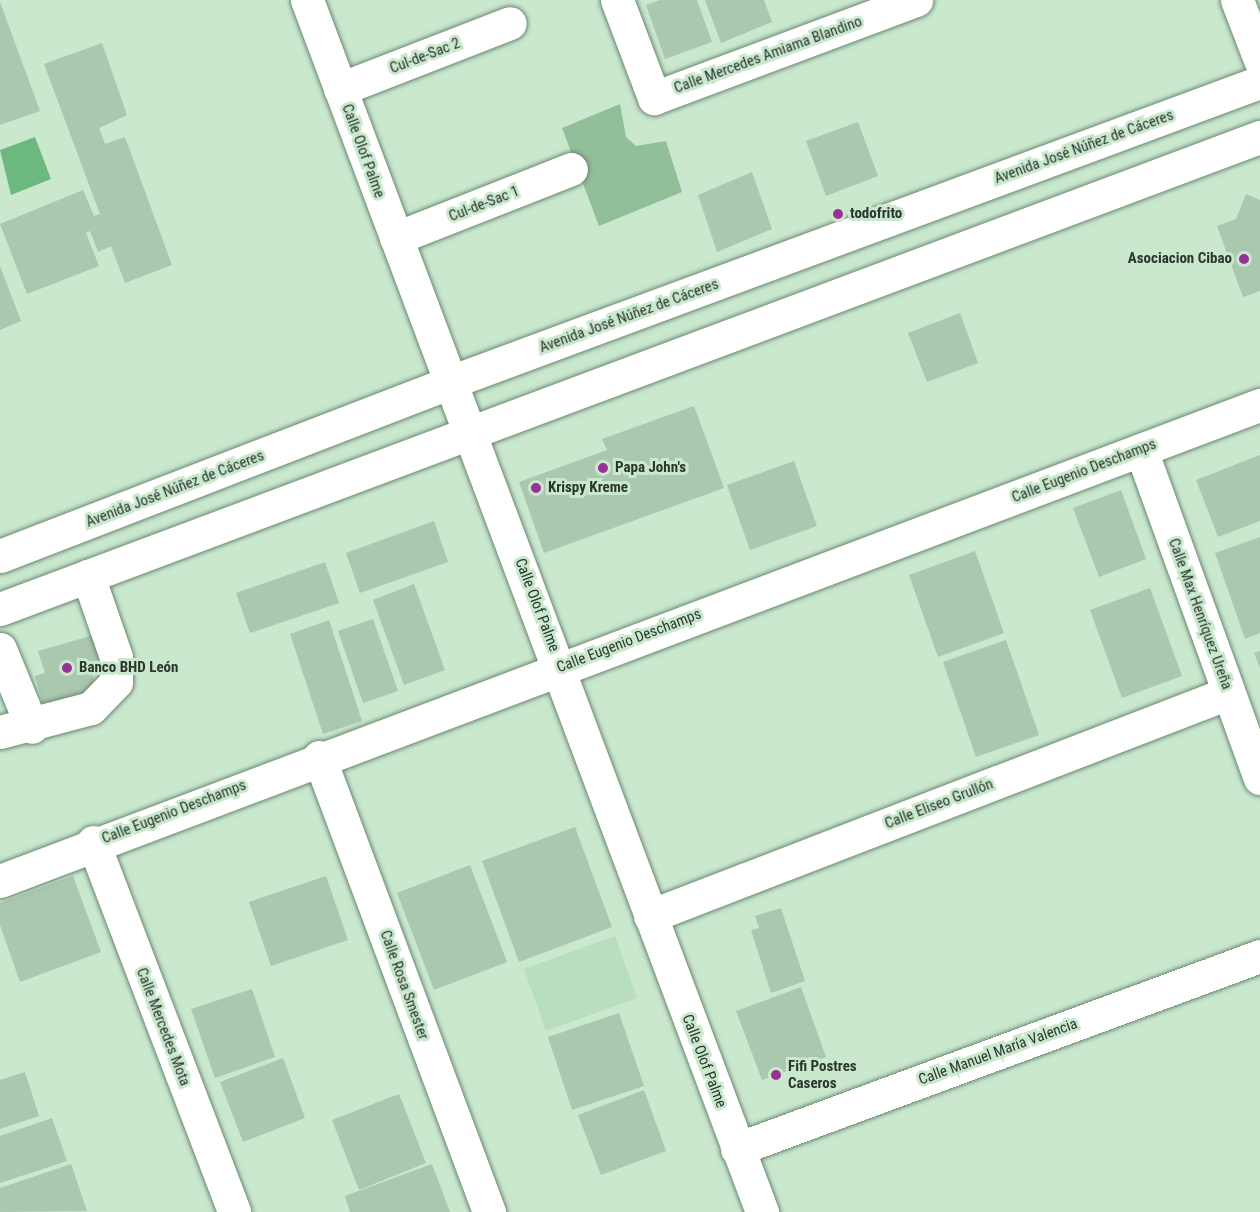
<!DOCTYPE html>
<html>
<head>
<meta charset="utf-8">
<style>
	body { margin:0 }
	#map { position:relative; width:1260px; height:1212px; overflow:hidden; background:#c9e8ce; font-family:"Roboto Condensed",sans-serif }
	div>[style] { position:absolute }
	.built>* { inset:0; background:#b8ddbf }
	.green>* { inset:0; background:#91bf99 }
	.water>* { inset:0; background:#6db87f }
	.building>* { inset:0; background:#aac7af }
	.roads { filter:drop-shadow(0 0 2px #6b8770) drop-shadow(0 0 2px #6b8770) }
	.minor>* { height:33px; margin:-16.5px; padding:0 16.5px; transform-origin:16.5px; border-radius:16.5px; background:#fff }
	.major>* { height:33px; margin:-16.5px; padding:0 16.5px; transform-origin:16.5px; border-radius:16.5px; background:#fff }
	.dots>* { width:16px; height:16px; translate:-50% -50%; box-sizing:border-box; border:3px solid #c9e8ce; border-radius:50% }
	span { translate:-50% -50%; white-space:nowrap; text-align:center; line-height:1.15; -webkit-text-stroke:6px #c9e8ce; paint-order:stroke }
	.street-label { font-size:15px; color:#2b362d }
	.poi-label { font-size:15px; color:#2b362d; font-weight:700 }
	.left { translate:0 -50%; text-align:left }
	.right { translate:-100% -50%; text-align:right }
</style>
</head>
<body>
<div id="map">
	<div class="built">
		<i style="clip-path:polygon(615px 936px,637px 998px,546px 1031px,524px 969px)"></i>
	</div>
	<div class="green">
		<i style="clip-path:polygon(620px 104px,626px 137px,636px 146px,666px 141px,682px 192px,599px 226px,562px 128px)"></i>
	</div>
	<div class="water">
		<i style="clip-path:polygon(35px 137px,51px 179px,11px 195px,0 150px)"></i>
	</div>
	<div class="building">
		<i style="clip-path:polygon(660px 0,697px 0,712px 42px,665px 59px,646px 5px)"></i>
		<i style="clip-path:polygon(705px 0,764px 0,772px 22px,721px 43px)"></i>
		<i style="clip-path:polygon(0 2px,40px 111px,0 125px)"></i>
		<i style="clip-path:polygon(102px 43px,127px 115px,99px 128px,105px 144px,125px 137px,172px 265px,125px 283px,111px 246px,98px 252px,90px 231px,86px 233px,99px 266px,27px 294px,0 224px,83px 190px,94px 216px,100px 214px,44px 64px)"></i>
		<i style="clip-path:polygon(858px 122px,878px 176px,826px 196px,806px 141px)"></i>
		<i style="clip-path:polygon(752px 172px,772px 229px,717px 252px,698px 195px)"></i>
		<i style="clip-path:polygon(1246px 194px,1260px 200px,1260px 291px,1243px 297px,1217px 226px,1236px 219px)"></i>
		<i style="clip-path:polygon(0 266px,21px 321px,0 330px)"></i>
		<i style="clip-path:polygon(960px 313px,978px 363px,927px 382px,908px 333px)"></i>
		<i style="clip-path:polygon(694px 406px,724px 488px,544px 553px,519px 482px,607px 450px,602px 439px)"></i>
		<i style="clip-path:polygon(1260px 455px,1260px 521px,1218px 537px,1196px 480px)"></i>
		<i style="clip-path:polygon(794px 461px,817px 526px,750px 550px,727px 485px)"></i>
		<i style="clip-path:polygon(1121px 490px,1146px 559px,1099px 577px,1073px 508px)"></i>
		<i style="clip-path:polygon(434px 521px,448px 562px,360px 593px,346px 553px)"></i>
		<i style="clip-path:polygon(1260px 537px,1260px 633px,1245px 639px,1215px 553px)"></i>
		<i style="clip-path:polygon(975px 551px,1004px 633px,938px 657px,909px 575px)"></i>
		<i style="clip-path:polygon(325px 562px,339px 603px,250px 633px,236px 593px)"></i>
		<i style="clip-path:polygon(414px 584px,445px 670px,404px 685px,373px 600px)"></i>
		<i style="clip-path:polygon(1150px 588px,1182px 676px,1122px 698px,1090px 610px)"></i>
		<i style="clip-path:polygon(373px 619px,398px 691px,363px 703px,338px 631px)"></i>
		<i style="clip-path:polygon(329px 620px,362px 721px,323px 734px,290px 634px)"></i>
		<i style="clip-path:polygon(101px 633px,107px 654px,89px 664px,97px 689px,44px 706px,35px 676px,45px 673px,38px 651px)"></i>
		<i style="clip-path:polygon(1006px 640px,1039px 735px,976px 757px,943px 662px)"></i>
		<i style="clip-path:polygon(1260px 651px,1260px 668px,1254px 653px)"></i>
		<i style="clip-path:polygon(575px 827px,612px 927px,519px 962px,482px 861px)"></i>
		<i style="clip-path:polygon(470px 865px,507px 962px,434px 990px,397px 893px)"></i>
		<i style="clip-path:polygon(73px 876px,101px 952px,20px 982px,0 925px,0 903px)"></i>
		<i style="clip-path:polygon(326px 876px,348px 940px,271px 966px,249px 902px)"></i>
		<i style="clip-path:polygon(781px 908px,805px 981px,771px 993px,751px 930px,759px 928px,755px 916px)"></i>
		<i style="clip-path:polygon(801px 987px,826px 1057px,762px 1080px,736px 1011px)"></i>
		<i style="clip-path:polygon(252px 989px,275px 1057px,215px 1078px,191px 1009px)"></i>
		<i style="clip-path:polygon(619px 1013px,644px 1086px,572px 1110px,548px 1037px)"></i>
		<i style="clip-path:polygon(283px 1058px,305px 1118px,243px 1142px,220px 1082px)"></i>
		<i style="clip-path:polygon(25px 1072px,39px 1116px,0 1129px,0 1080px)"></i>
		<i style="clip-path:polygon(644px 1090px,666px 1151px,601px 1175px,578px 1115px)"></i>
		<i style="clip-path:polygon(399px 1094px,426px 1163px,359px 1190px,332px 1120px)"></i>
		<i style="clip-path:polygon(52px 1118px,67px 1161px,0 1183px,0 1136px)"></i>
		<i style="clip-path:polygon(71px 1164px,87px 1211px,0 1212px,0 1188px)"></i>
		<i style="clip-path:polygon(432px 1164px,450px 1212px,350px 1212px,345px 1196px)"></i>
	</div>
	<div class="roads">
		<div class="minor">
			<i style="left:307px;top:0;width:1295px;rotate:69.42deg"></i>
			<i style="left:617px;top:0;width:105px;rotate:69.3deg"></i>
			<i style="left:654px;top:98px;width:280px;rotate:-20.5deg"></i>
			<i style="left:1237px;top:0;width:64px;rotate:69deg"></i>
			<i style="left:340px;top:89px;width:182px;rotate:-21.2deg"></i>
			<i style="left:396px;top:238px;width:188px;rotate:-21.5deg"></i>
			<i style="left:1141px;top:450px;width:349px;rotate:70.1deg"></i>
			<i style="left:0;top:649px;width:84px;rotate:67.7deg"></i>
			<i style="left:0;top:732px;width:94px;rotate:-14.8deg"></i>
			<i style="left:91px;top:708px;width:36px;rotate:-46deg"></i>
			<i style="left:116px;top:682px;width:25px;rotate:-90deg"></i>
			<i style="left:116px;top:657px;width:86px;rotate:-109.1deg"></i>
			<i style="left:319px;top:757px;width:486px;rotate:69.5deg"></i>
			<i style="left:93px;top:842px;width:396px;rotate:69.1deg"></i>
			<i style="left:0;top:881px;width:1347px;rotate:-20.7deg"></i>
			<i style="left:650px;top:916px;width:620px;rotate:-21.1deg"></i>
			<i style="left:737px;top:1149px;width:557px;rotate:-20.26deg"></i>
		</div>
		<div class="major">
			<i style="left:0;top:556px;width:486px;rotate:-21.1deg"></i>
			<i style="left:453px;top:381px;width:861px;rotate:-20.33deg"></i>
			<i style="left:0;top:609px;width:1346px;rotate:-20.54deg"></i>
		</div>
	</div>
	<div class="dots">
		<i style="left:838px;top:214px;background:#993093"></i>
		<i style="left:1244px;top:259px;background:#993093"></i>
		<i style="left:603px;top:468px;background:#993093"></i>
		<i style="left:536px;top:488px;background:#993093"></i>
		<i style="left:67px;top:668px;background:#993093"></i>
		<i style="left:776px;top:1075px;background:#993093"></i>
	</div>
	<div class="street-label">
		<span style="left:768px;top:55px;rotate:-20deg">Calle Mercedes Amiama Blandino</span>
		<span style="left:425px;top:56px;rotate:-21deg">Cul-de-Sac 2</span>
		<span style="left:1084px;top:147px;rotate:-20deg">Avenida José Núñez de Cáceres</span>
		<span style="left:363px;top:151px;rotate:70deg">Calle Olof Palme</span>
		<span style="left:484px;top:204px;rotate:-21deg">Cul-de-Sac 1</span>
		<span style="left:629px;top:316px;rotate:-20deg">Avenida José Núñez de Cáceres</span>
		<span style="left:1084px;top:471px;rotate:-21deg">Calle Eugenio Deschamps</span>
		<span style="left:175px;top:489px;rotate:-21deg">Avenida José Núñez de Cáceres</span>
		<span style="left:537px;top:605px;rotate:69deg">Calle Olof Palme</span>
		<span style="left:1200px;top:614px;rotate:70deg">Calle Max Henríquez Ureña</span>
		<span style="left:629px;top:641px;rotate:-21deg">Calle Eugenio Deschamps</span>
		<span style="left:939px;top:804px;rotate:-21deg">Calle Eliseo Grullón</span>
		<span style="left:174px;top:812px;rotate:-21deg">Calle Eugenio Deschamps</span>
		<span style="left:404px;top:985px;rotate:70deg">Calle Rosa Smester</span>
		<span style="left:163px;top:1027px;rotate:69deg">Calle Mercedes Mota</span>
		<span style="left:998px;top:1052px;rotate:-20deg">Calle Manuel María Valencia</span>
		<span style="left:704px;top:1061px;rotate:69deg">Calle Olof Palme</span>
	</div>
	<div class="poi-label">
		<span class="left" style="left:850px;top:214px">todofrito</span>
		<span class="right" style="left:1232px;top:259px">Asociacion Cibao</span>
		<span class="left" style="left:615px;top:468px">Papa John's</span>
		<span class="left" style="left:548px;top:488px">Krispy Kreme</span>
		<span class="left" style="left:79px;top:668px">Banco BHD León</span>
		<span class="left" style="left:788px;top:1075px">Fifi Postres<br>Caseros</span>
	</div>
</div>
</body>
</html>
